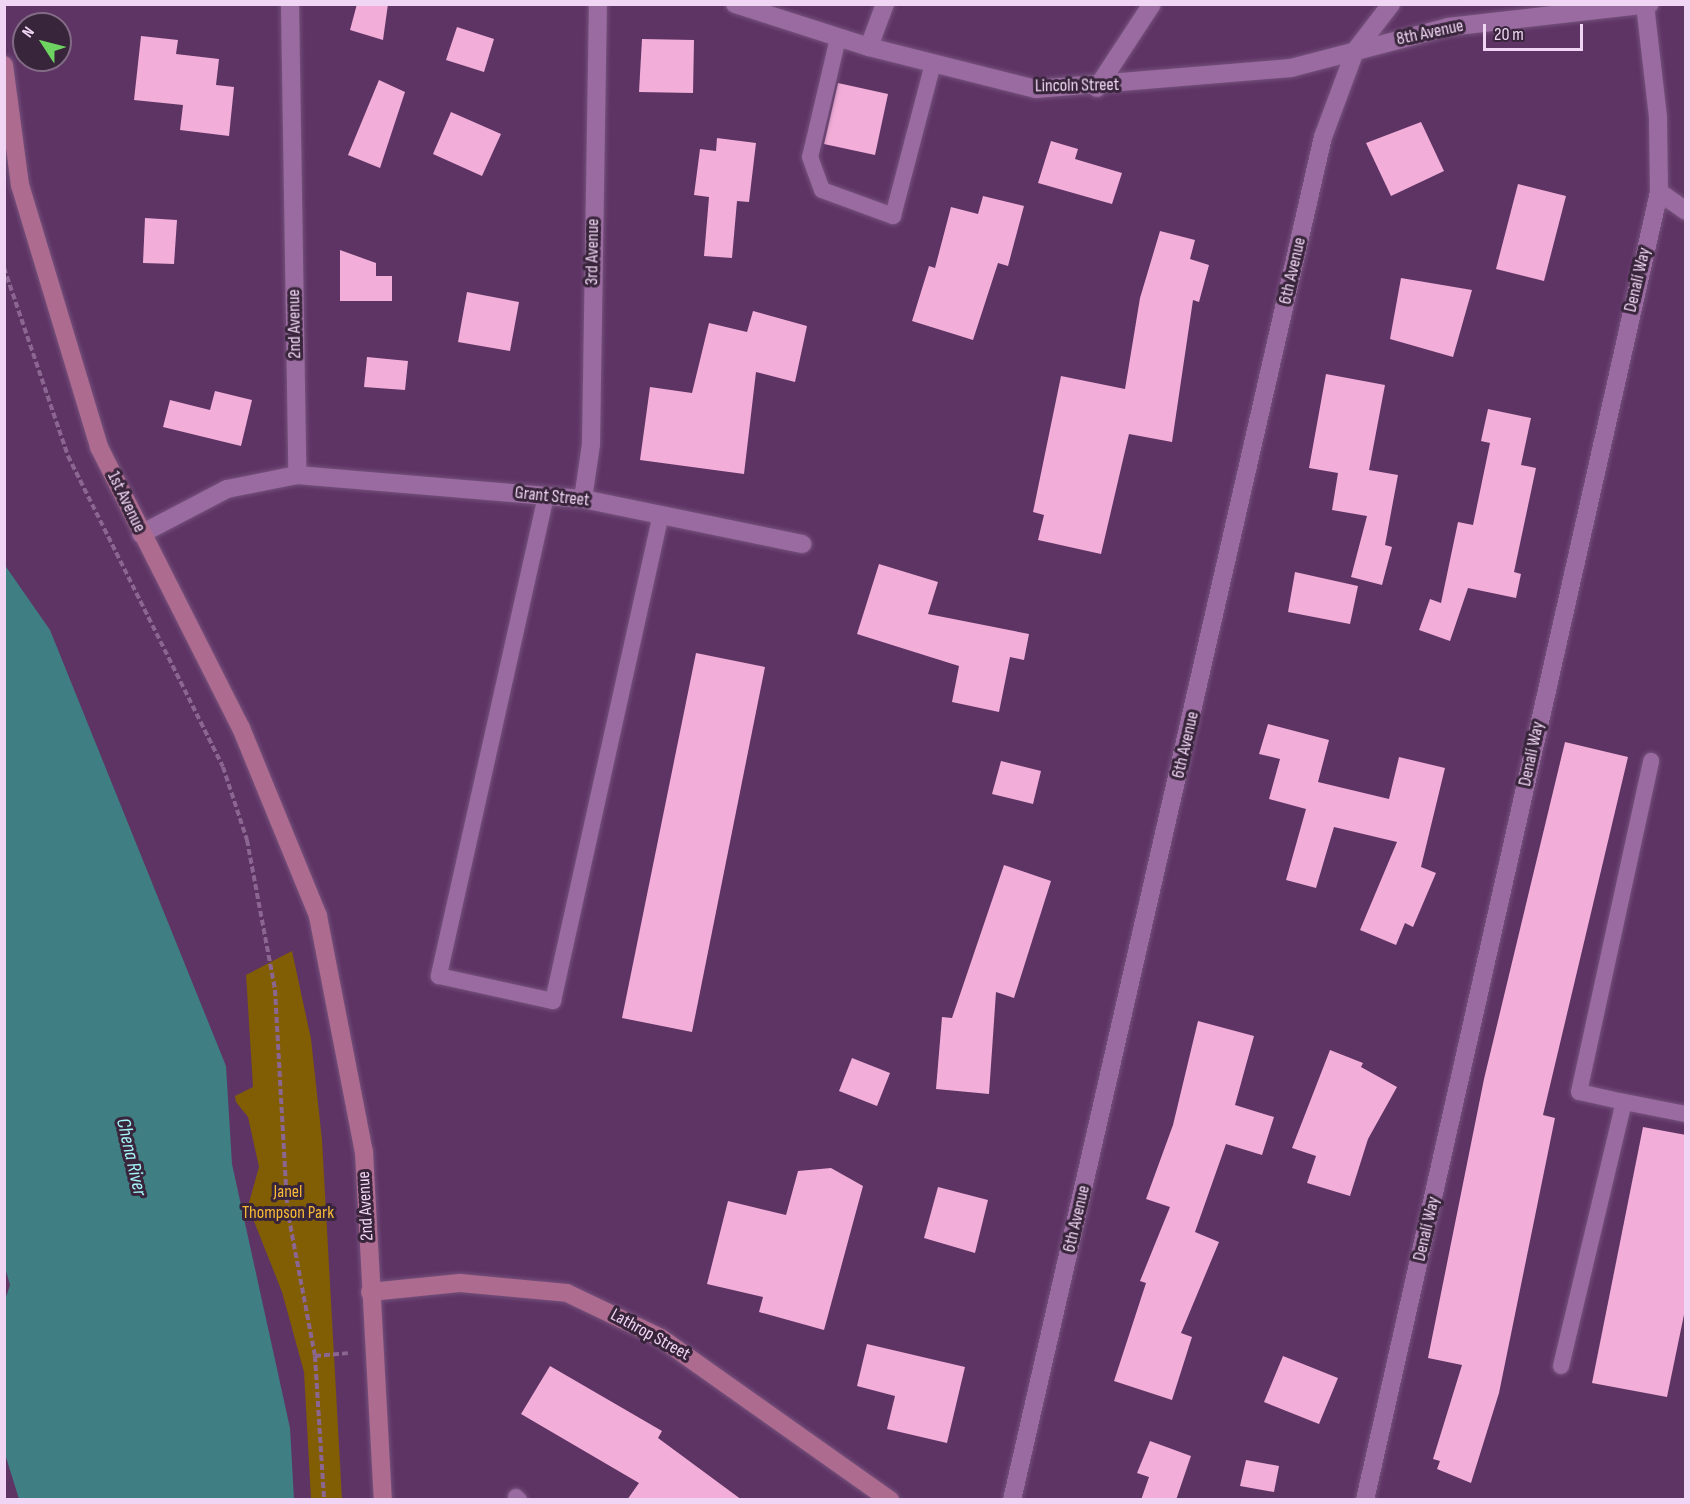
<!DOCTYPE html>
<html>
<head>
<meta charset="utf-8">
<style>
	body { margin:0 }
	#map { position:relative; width:1690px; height:1504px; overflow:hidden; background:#5e3465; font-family:"Sofia Sans Condensed",sans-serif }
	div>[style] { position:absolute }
	.green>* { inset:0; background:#815d04 }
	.water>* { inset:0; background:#3f7e82 }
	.building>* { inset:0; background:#f2aed8 }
	.path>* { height:4px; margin-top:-2px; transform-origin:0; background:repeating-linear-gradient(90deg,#8b6691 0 6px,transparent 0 9px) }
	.roads { filter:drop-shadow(0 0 2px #76527c) drop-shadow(0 0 2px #76527c) }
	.lane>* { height:16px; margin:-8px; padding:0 8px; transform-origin:8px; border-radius:8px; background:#996ba0 }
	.street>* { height:18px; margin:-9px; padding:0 9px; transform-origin:9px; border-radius:9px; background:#996ba0 }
	.secondary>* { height:18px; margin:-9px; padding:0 9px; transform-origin:9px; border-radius:9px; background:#ae6b90 }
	span { translate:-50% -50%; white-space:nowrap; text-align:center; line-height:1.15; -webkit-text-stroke:6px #38253b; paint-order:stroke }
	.street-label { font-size:18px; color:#f0d6f4 }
	.park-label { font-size:18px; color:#f7ba36 }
	.water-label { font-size:20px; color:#a6f4fa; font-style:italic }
	.frame { position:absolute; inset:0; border:6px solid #f0d6f4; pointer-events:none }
	.north { position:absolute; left:12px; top:12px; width:60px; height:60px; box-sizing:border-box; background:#38253b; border:2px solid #826c85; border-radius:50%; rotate:306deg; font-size:16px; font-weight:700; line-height:24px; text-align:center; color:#f0d6f4 }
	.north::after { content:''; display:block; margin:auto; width:21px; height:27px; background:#6dd361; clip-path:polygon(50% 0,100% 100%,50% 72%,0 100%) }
	.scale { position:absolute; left:1483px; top:24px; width:100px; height:27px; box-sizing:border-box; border:3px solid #f0d6f4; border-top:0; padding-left:8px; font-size:18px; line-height:21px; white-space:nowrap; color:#f0d6f4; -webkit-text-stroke:4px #38253b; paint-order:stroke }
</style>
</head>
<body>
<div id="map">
	<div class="green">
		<i style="clip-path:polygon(292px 951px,311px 1039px,322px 1140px,342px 1499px,311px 1499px,304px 1372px,282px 1292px,248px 1206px,259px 1167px,248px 1117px,236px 1102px,235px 1096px,253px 1087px,246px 975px)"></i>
	</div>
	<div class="water">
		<i style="clip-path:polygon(4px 564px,50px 630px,226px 1066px,232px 1164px,290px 1428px,294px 1499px,19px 1499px,5px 1454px,4px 1303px,10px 1285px,4px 1264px)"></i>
	</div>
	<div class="building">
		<i style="clip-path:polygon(357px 4px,388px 4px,383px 40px,350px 30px)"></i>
		<i style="clip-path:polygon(457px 27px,494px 39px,484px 72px,446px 60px)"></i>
		<i style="clip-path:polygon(141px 36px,178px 40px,176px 54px,219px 59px,216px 85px,234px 87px,229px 136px,180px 130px,183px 105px,134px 100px)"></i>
		<i style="clip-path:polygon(642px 39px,694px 40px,693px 93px,639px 92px)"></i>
		<i style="clip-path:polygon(379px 80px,405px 92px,380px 168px,348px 155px)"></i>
		<i style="clip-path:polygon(838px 83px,888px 94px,875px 155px,824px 144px)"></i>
		<i style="clip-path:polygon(451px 112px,501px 134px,482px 176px,433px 154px)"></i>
		<i style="clip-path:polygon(1421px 122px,1444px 171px,1391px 196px,1366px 143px)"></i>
		<i style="clip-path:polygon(717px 138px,756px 143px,749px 202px,737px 201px,732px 258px,704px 256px,709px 197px,694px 195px,700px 149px,716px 151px)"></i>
		<i style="clip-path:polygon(1051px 141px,1078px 149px,1075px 159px,1122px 173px,1112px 204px,1038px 183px)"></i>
		<i style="clip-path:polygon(1518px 184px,1566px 196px,1544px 281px,1496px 269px)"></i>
		<i style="clip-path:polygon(983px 196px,1024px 206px,1008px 266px,998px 263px,973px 340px,912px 321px,929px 266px,935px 268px,951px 207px,978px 214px)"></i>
		<i style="clip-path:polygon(145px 218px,177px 220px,174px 264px,143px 263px)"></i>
		<i style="clip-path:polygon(1160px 231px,1195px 240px,1190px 259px,1209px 265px,1199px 302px,1193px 300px,1172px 442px,1129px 434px,1101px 554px,1038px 540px,1044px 515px,1033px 512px,1061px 376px,1125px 389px,1140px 298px)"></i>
		<i style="clip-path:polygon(340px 250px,376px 263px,376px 276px,392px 276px,392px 301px,340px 301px)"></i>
		<i style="clip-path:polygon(1401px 278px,1472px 290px,1453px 357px,1390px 339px)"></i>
		<i style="clip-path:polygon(467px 292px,519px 302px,510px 351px,458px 342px)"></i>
		<i style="clip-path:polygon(753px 311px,807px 326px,795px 382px,756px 372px,744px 474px,640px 460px,650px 387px,692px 393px,709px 323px,747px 332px)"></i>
		<i style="clip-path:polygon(367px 357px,408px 361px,405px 390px,364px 387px)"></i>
		<i style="clip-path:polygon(1326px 374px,1385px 385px,1369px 470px,1398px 475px,1385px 545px,1392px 547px,1382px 585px,1351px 577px,1367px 516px,1332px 510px,1338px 473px,1309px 468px)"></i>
		<i style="clip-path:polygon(215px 391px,252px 400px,241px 446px,163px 427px,170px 400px,210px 410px)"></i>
		<i style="clip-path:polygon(1488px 409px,1531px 418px,1521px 465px,1536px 468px,1514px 572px,1521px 574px,1516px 598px,1468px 588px,1450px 641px,1419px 630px,1430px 599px,1441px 603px,1458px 522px,1473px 525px,1490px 443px,1481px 441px)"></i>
		<i style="clip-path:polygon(879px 564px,938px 582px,928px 614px,1029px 634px,1024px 660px,1010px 657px,999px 712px,952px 702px,959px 666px,857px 634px)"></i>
		<i style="clip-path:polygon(1295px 572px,1358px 586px,1350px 624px,1288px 612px)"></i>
		<i style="clip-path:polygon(696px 653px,765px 667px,692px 1032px,622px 1018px)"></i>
		<i style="clip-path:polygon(1268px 724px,1329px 740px,1318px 782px,1389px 799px,1399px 757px,1445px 768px,1421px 867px,1436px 873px,1413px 927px,1405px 923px,1396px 945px,1360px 930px,1397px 842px,1334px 827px,1316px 888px,1286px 880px,1306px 809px,1269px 799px,1280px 759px,1259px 754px)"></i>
		<i style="clip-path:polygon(1565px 742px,1628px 757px,1543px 1115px,1555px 1118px,1499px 1393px,1471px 1483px,1437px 1469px,1440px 1461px,1433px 1459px,1462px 1365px,1428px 1358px,1484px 1079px)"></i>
		<i style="clip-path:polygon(1001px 761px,1041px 771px,1033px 804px,992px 794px)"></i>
		<i style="clip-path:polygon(1004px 865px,1051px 881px,1014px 998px,996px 992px,989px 1094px,936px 1089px,942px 1017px,952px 1018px)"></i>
		<i style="clip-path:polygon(1198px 1021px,1254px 1036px,1235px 1105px,1274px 1117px,1262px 1155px,1226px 1144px,1195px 1232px,1219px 1242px,1181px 1333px,1192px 1337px,1172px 1400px,1114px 1381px,1146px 1283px,1140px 1281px,1170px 1207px,1146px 1199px,1173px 1125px)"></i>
		<i style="clip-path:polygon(1330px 1050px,1363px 1063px,1361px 1067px,1397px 1087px,1368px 1139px,1350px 1196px,1307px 1183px,1316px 1156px,1292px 1148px)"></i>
		<i style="clip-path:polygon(852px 1058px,890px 1073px,877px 1106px,839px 1091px)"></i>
		<i style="clip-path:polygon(1643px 1127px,1686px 1135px,1686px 1305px,1667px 1397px,1592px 1383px)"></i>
		<i style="clip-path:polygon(831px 1168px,863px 1186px,824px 1330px,759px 1312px,763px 1297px,707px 1284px,728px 1201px,786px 1215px,798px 1171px)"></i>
		<i style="clip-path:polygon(938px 1187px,988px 1200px,975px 1253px,924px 1238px)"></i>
		<i style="clip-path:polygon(867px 1344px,965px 1367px,947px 1443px,887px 1429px,895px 1396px,857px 1386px)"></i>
		<i style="clip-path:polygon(1283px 1356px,1338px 1378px,1319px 1424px,1264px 1402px)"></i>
		<i style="clip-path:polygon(550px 1366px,662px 1431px,658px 1438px,742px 1500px,627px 1500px,639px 1483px,521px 1414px)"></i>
		<i style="clip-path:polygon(1150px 1441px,1191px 1456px,1176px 1500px,1141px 1500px,1149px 1477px,1137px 1473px)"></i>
		<i style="clip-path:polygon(1246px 1460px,1279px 1466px,1274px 1492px,1240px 1486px)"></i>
	</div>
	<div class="path">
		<i style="left:4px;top:268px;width:199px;rotate:71.2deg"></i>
		<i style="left:68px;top:456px;width:347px;rotate:63.5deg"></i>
		<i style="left:223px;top:767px;width:77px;rotate:71.8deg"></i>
		<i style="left:247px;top:840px;width:153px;rotate:79.4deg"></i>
		<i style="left:275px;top:990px;width:218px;rotate:86.8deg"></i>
		<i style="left:287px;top:1208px;width:151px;rotate:79.3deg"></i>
		<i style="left:315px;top:1356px;width:144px;rotate:86.4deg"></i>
		<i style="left:315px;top:1356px;width:33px;rotate:-5deg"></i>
	</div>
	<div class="roads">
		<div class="lane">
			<i style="left:838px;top:38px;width:122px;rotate:103.2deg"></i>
			<i style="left:810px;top:157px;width:35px;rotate:70deg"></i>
			<i style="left:822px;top:190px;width:76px;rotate:20.1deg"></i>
			<i style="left:893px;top:216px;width:158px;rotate:-75.3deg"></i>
			<i style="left:546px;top:496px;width:492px;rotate:102.6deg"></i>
			<i style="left:439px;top:976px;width:117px;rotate:12.4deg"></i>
			<i style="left:553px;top:1001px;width:498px;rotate:-77.5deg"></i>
			<i style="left:1624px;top:1102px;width:46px;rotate:-167.5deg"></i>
			<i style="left:1579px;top:1092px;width:339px;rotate:-77.7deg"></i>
			<i style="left:1561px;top:1366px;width:271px;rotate:-76.6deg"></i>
			<i style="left:1624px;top:1102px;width:63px;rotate:11deg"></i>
			<i style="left:516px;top:1497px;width:4px;rotate:45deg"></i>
		</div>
		<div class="street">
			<i style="left:290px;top:4px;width:471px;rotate:89.1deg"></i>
			<i style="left:735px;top:4px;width:141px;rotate:17.8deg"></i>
			<i style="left:869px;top:47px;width:172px;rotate:14.1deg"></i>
			<i style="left:1036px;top:89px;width:256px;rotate:-4.7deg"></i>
			<i style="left:1291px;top:68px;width:162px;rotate:-14.6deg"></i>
			<i style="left:1448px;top:27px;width:203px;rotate:-6.5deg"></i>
			<i style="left:869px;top:47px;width:46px;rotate:-69.6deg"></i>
			<i style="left:1097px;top:88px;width:100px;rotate:-56.8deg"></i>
			<i style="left:1659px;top:192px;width:33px;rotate:35deg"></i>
			<i style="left:583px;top:499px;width:56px;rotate:-81.7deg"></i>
			<i style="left:591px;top:444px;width:440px;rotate:-89.1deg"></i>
			<i style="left:141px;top:534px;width:97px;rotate:-27.6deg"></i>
			<i style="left:227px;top:489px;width:71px;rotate:-11.3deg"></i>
			<i style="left:297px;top:475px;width:287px;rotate:4.8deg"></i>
			<i style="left:583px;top:499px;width:224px;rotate:11.6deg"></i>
			<i style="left:1012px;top:1500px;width:1398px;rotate:-77.15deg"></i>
			<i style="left:1323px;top:137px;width:92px;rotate:-69.6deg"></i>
			<i style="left:1355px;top:51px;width:59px;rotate:-52.5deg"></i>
			<i style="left:1365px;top:1500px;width:1341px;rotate:-77.33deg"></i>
			<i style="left:1659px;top:192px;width:75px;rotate:-90.8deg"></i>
			<i style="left:1658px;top:117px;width:113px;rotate:-96.6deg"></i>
		</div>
		<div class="secondary">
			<i style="left:4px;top:65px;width:121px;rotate:82.4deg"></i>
			<i style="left:20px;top:185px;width:274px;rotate:73.2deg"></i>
			<i style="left:99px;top:447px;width:315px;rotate:63.2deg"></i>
			<i style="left:241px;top:728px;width:203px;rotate:67.7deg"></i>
			<i style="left:318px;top:916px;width:240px;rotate:79deg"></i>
			<i style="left:364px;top:1152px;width:349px;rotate:86.9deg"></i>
			<i style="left:370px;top:1292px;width:90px;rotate:-5.7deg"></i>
			<i style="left:460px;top:1283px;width:107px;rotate:5.3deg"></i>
			<i style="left:567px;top:1293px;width:104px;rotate:25.6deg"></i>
			<i style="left:661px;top:1338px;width:281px;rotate:35.3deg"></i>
		</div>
	</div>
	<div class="street-label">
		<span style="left:1430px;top:33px;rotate:-12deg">8th Avenue</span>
		<span style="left:1077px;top:86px;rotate:-1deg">Lincoln Street</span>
		<span style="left:593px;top:252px;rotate:-89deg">3rd Avenue</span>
		<span style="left:1293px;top:271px;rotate:-77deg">6th Avenue</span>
		<span style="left:1638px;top:280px;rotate:-77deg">Denali Way</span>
		<span style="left:295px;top:324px;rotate:-91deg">2nd Avenue</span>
		<span style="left:552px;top:497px;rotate:6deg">Grant Street</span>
		<span style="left:126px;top:502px;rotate:64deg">1st Avenue</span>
		<span style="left:1186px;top:745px;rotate:-77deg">6th Avenue</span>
		<span style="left:1532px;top:754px;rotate:-78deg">Denali Way</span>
		<span style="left:366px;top:1206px;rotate:-93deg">2nd Avenue</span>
		<span style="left:1077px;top:1219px;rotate:-77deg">6th Avenue</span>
		<span style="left:1427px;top:1229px;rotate:-77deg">Denali Way</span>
		<span style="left:650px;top:1335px;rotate:29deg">Lathrop Street</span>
	</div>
	<div class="park-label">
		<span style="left:288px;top:1203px">Janel<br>Thompson Park</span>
	</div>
	<div class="water-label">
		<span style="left:131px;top:1157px;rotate:77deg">Chena River</span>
	</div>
	<div class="frame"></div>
	<div class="north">N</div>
	<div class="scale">20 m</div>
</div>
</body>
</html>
